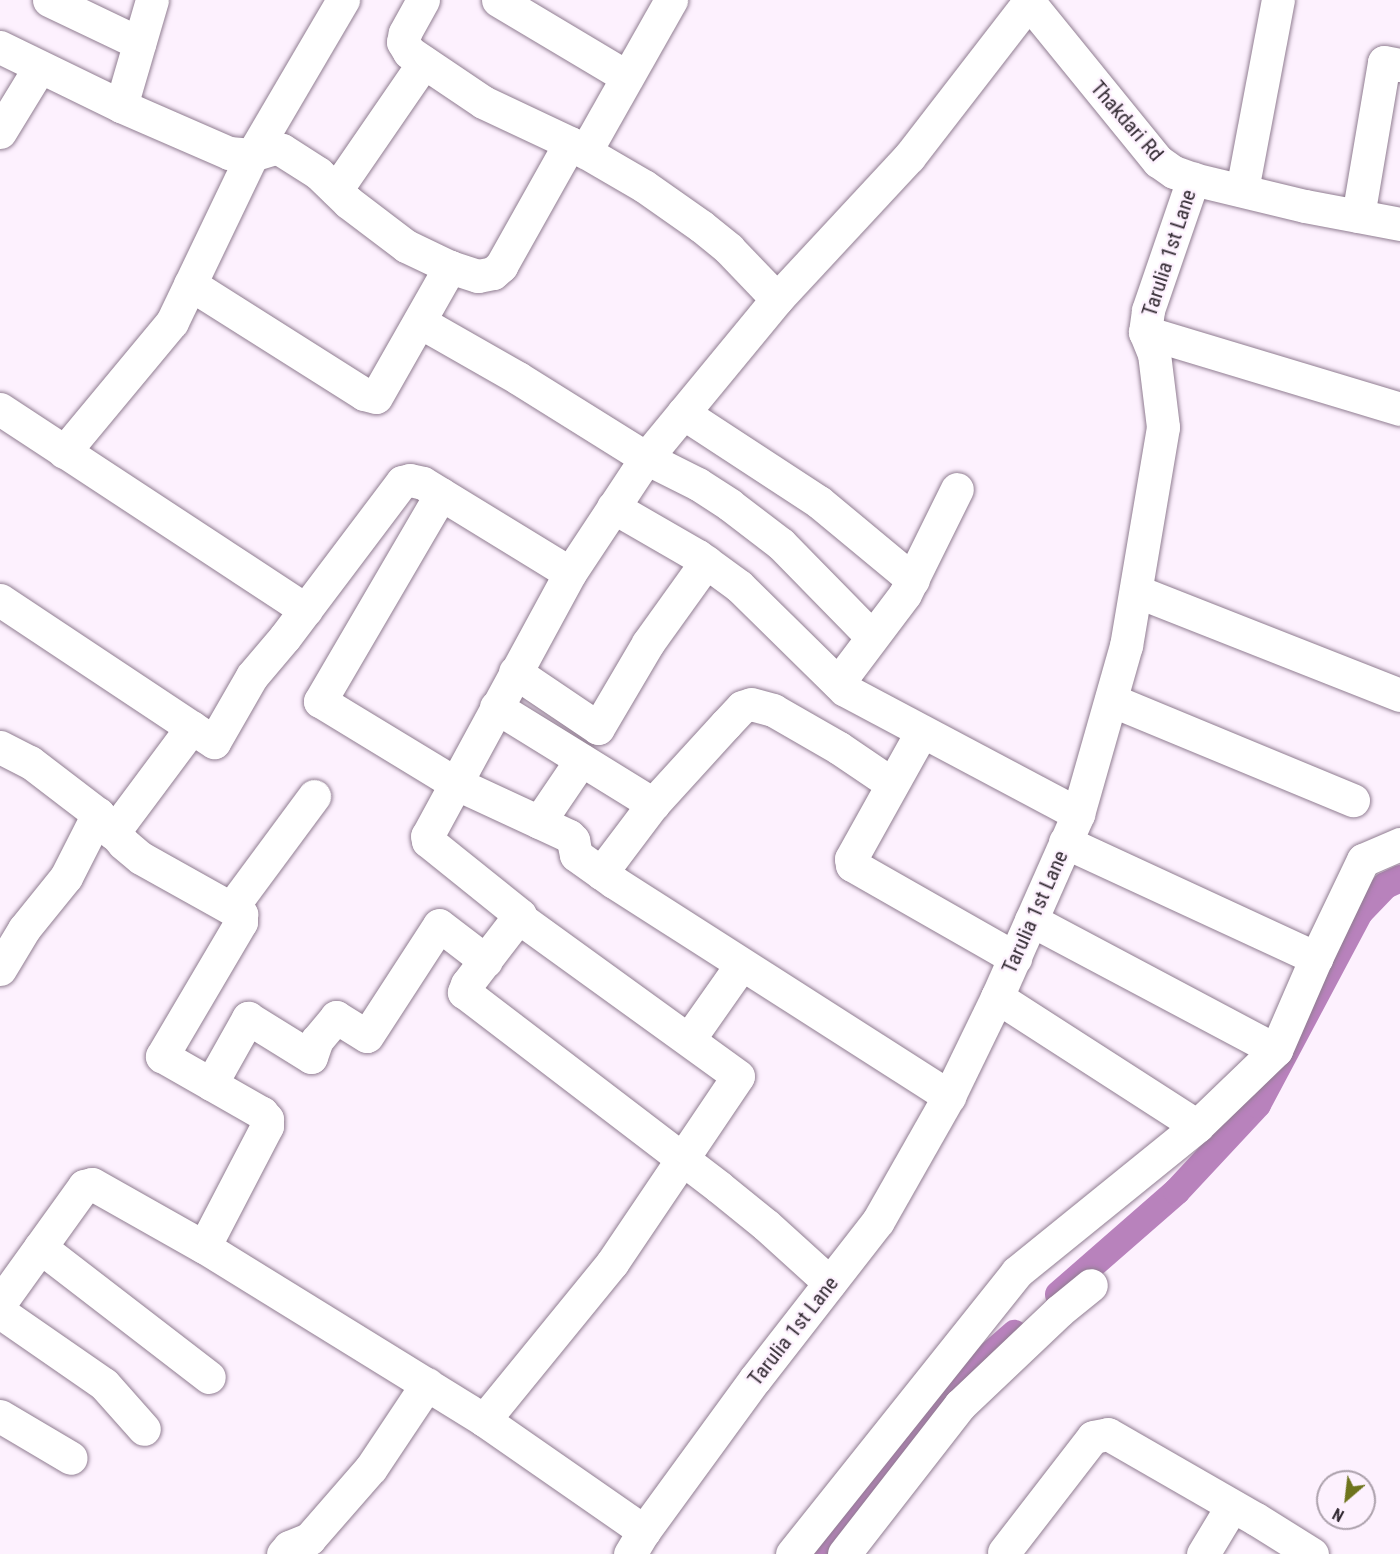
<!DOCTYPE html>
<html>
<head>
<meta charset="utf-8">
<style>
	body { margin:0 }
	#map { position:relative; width:1400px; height:1554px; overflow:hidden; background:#fdf1fe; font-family:"Roboto Condensed",sans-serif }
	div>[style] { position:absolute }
	.canal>* { height:27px; margin:-13.5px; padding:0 13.5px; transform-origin:13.5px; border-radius:13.5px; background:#b882bc }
	.roads { filter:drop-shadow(0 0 2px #907d91) drop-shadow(0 0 2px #907d91) }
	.minor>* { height:33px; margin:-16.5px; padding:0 16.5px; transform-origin:16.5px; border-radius:16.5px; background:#fff }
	span { translate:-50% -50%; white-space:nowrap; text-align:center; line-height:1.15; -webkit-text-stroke:4.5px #fdf1fe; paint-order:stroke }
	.street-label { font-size:21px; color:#322a32 }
	.north { position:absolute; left:1316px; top:1470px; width:60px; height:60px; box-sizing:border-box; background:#fdf1fe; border:2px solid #aca1ac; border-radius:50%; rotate:208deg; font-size:16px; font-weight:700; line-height:24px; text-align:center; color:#322a32 }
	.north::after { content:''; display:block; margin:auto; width:21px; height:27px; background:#6e741d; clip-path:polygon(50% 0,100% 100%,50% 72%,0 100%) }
</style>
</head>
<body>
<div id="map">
	<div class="canal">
		<i style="left:1058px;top:1294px;width:157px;rotate:-41.1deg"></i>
		<i style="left:1176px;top:1191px;width:119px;rotate:-47deg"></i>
		<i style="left:1257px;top:1104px;width:217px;rotate:-62deg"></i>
		<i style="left:1359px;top:912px;width:37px;rotate:-46deg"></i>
		<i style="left:1385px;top:885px;width:17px;rotate:-25deg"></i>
		<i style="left:823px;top:1554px;width:217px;rotate:-51.9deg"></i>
		<i style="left:957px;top:1383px;width:76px;rotate:-41.3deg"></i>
	</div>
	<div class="roads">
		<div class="minor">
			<i style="left:49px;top:0;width:100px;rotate:25.5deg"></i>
			<i style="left:423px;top:0;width:38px;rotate:119deg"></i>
			<i style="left:405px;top:33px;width:9px;rotate:103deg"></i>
			<i style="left:403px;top:42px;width:12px;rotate:59deg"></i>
			<i style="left:409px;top:52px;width:89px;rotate:34deg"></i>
			<i style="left:483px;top:102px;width:96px;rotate:25.2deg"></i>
			<i style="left:570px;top:143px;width:86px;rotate:30.2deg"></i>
			<i style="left:644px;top:186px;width:70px;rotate:35.1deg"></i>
			<i style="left:701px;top:226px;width:36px;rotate:39deg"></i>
			<i style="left:729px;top:249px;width:69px;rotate:46.2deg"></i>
			<i style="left:498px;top:0;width:150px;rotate:30.8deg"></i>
			<i style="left:1027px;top:0;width:208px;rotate:50.9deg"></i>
			<i style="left:1158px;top:161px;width:19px;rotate:35deg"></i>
			<i style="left:1174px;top:172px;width:20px;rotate:20deg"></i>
			<i style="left:1193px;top:179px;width:115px;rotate:13.6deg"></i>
			<i style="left:1305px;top:206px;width:97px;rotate:10.7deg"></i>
			<i style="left:0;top:47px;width:135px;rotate:26deg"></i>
			<i style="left:121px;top:106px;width:118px;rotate:23.5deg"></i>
			<i style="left:229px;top:153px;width:23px;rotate:5deg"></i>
			<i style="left:252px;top:155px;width:24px;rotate:-17deg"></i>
			<i style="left:275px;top:148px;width:7px;rotate:16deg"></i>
			<i style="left:282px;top:150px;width:43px;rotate:32.6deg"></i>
			<i style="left:318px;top:173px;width:42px;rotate:44deg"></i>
			<i style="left:348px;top:202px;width:73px;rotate:37.2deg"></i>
			<i style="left:406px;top:246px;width:49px;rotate:25.5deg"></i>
			<i style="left:450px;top:267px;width:29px;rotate:18deg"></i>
			<i style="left:478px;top:276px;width:15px;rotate:-11deg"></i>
			<i style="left:493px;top:273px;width:11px;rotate:-41deg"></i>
			<i style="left:501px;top:266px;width:141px;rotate:-60.7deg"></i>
			<i style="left:121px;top:106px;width:110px;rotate:-73.7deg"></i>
			<i style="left:0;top:132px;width:75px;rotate:-58.6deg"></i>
			<i style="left:585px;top:152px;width:175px;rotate:-60.5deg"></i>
			<i style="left:336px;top:190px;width:155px;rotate:-55.5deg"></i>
			<i style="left:1242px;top:190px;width:193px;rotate:-79.3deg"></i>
			<i style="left:1358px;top:216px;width:156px;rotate:-80.4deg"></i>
			<i style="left:1384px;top:62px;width:16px;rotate:11deg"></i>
			<i style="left:190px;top:284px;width:206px;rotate:32.3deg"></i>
			<i style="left:364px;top:394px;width:12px;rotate:14deg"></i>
			<i style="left:376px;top:397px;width:150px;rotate:-60.4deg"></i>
			<i style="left:420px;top:322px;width:113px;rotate:29.7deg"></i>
			<i style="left:518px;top:378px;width:151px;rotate:32deg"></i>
			<i style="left:646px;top:458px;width:58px;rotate:26.6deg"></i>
			<i style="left:698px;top:484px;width:38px;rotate:33deg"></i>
			<i style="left:730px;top:505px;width:64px;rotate:37.4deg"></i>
			<i style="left:781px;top:544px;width:130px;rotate:45.6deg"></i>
			<i style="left:1145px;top:332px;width:266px;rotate:16.8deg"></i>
			<i style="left:0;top:409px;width:366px;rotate:33.3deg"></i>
			<i style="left:683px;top:413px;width:163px;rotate:33.2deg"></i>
			<i style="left:819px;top:502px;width:122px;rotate:39.7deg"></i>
			<i style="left:64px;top:452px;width:169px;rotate:-50.3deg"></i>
			<i style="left:172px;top:322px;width:185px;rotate:-64.4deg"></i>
			<i style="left:252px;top:155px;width:180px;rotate:-59.6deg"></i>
			<i style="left:441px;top:494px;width:240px;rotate:120.3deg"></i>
			<i style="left:320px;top:701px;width:158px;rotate:31.3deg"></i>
			<i style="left:455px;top:783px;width:126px;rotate:24.9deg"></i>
			<i style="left:569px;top:836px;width:6px;rotate:45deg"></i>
			<i style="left:573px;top:840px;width:15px;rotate:79deg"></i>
			<i style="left:576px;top:855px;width:47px;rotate:35.4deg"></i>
			<i style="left:614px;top:882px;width:398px;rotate:32.6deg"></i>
			<i style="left:613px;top:507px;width:98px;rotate:30deg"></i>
			<i style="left:698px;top:556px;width:51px;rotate:36.2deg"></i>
			<i style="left:739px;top:586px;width:148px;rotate:44.5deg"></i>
			<i style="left:845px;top:690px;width:264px;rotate:28deg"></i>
			<i style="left:570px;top:573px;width:299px;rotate:118.5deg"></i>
			<i style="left:427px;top:836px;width:5px;rotate:79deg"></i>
			<i style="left:428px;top:841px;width:118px;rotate:38.8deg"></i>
			<i style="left:520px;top:915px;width:87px;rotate:127.5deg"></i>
			<i style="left:467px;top:984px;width:9px;rotate:111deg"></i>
			<i style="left:464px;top:992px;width:321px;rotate:37.4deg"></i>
			<i style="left:719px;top:1187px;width:60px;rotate:39deg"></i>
			<i style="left:766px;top:1225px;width:86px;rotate:42.2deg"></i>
			<i style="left:1136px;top:591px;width:284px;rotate:21.5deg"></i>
			<i style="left:0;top:600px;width:257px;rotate:33.6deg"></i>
			<i style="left:214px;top:742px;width:76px;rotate:-60.1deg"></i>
			<i style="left:252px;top:676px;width:51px;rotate:-49.8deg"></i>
			<i style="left:285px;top:637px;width:194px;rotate:-53deg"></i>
			<i style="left:402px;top:482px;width:8px;rotate:-14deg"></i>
			<i style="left:410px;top:480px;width:13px;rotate:13deg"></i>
			<i style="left:423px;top:483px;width:172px;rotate:31.5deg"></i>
			<i style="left:570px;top:573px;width:138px;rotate:-56.5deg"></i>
			<i style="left:646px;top:458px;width:206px;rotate:-50.5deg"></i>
			<i style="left:777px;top:299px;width:194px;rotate:-47.1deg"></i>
			<i style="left:909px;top:157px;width:196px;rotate:-52.3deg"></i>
			<i style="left:515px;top:672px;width:100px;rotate:34deg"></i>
			<i style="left:598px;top:728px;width:99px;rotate:-59.5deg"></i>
			<i style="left:648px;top:643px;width:100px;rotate:-54.4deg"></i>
			<i style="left:838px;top:683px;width:111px;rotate:-53deg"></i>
			<i style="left:905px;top:594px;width:117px;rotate:-63.7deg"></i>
			<i style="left:1111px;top:700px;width:262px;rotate:22.5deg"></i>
			<i style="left:496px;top:707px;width:185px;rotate:31.7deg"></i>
			<i style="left:921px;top:733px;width:144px;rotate:119.1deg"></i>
			<i style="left:851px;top:859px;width:6px;rotate:81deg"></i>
			<i style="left:852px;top:865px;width:188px;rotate:29.7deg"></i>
			<i style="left:0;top:747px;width:34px;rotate:27deg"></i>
			<i style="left:30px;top:762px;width:86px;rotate:37.4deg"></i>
			<i style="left:98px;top:814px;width:38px;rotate:49deg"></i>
			<i style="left:123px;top:843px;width:23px;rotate:40deg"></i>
			<i style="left:141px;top:858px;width:115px;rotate:29.2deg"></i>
			<i style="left:241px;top:914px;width:8px;rotate:90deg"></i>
			<i style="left:241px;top:922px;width:156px;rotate:120.5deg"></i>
			<i style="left:162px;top:1056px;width:115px;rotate:29.7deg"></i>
			<i style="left:262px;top:1113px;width:8px;rotate:50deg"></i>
			<i style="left:267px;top:1119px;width:7px;rotate:90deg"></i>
			<i style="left:267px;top:1126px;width:136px;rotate:117.5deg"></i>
			<i style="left:539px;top:822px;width:75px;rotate:-55.9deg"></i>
			<i style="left:113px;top:833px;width:132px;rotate:-53.3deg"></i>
			<i style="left:1065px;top:842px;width:277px;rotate:24.8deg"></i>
			<i style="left:601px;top:873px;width:86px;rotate:-53deg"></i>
			<i style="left:653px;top:804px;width:108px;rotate:-47.6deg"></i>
			<i style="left:726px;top:724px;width:23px;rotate:-47deg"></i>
			<i style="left:742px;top:707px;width:9px;rotate:-18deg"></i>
			<i style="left:751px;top:704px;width:23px;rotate:15deg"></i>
			<i style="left:773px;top:710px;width:76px;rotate:29.9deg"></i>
			<i style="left:839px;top:748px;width:64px;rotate:34.2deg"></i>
			<i style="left:232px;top:907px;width:138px;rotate:-53.5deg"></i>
			<i style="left:1031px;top:920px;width:277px;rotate:28deg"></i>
			<i style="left:0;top:969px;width:47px;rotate:-59deg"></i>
			<i style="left:24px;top:929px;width:67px;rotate:-51.1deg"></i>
			<i style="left:66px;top:877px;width:71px;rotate:-63.1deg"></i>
			<i style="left:997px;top:997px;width:238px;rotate:32.8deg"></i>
			<i style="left:689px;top:1039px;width:90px;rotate:-54.9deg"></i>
			<i style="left:211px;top:1084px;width:76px;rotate:-60.7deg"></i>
			<i style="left:248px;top:1018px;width:74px;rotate:31.8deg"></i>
			<i style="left:311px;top:1057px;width:18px;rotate:-71deg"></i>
			<i style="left:317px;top:1040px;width:30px;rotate:-50deg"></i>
			<i style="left:336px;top:1017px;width:36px;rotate:32deg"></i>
			<i style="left:367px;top:1036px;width:132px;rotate:-57deg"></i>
			<i style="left:439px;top:925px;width:59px;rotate:37.5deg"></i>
			<i style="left:40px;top:1247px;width:213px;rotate:37.6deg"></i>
			<i style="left:0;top:1303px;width:144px;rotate:-54.3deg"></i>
			<i style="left:84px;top:1186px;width:8px;rotate:-14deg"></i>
			<i style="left:92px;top:1184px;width:129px;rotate:29.4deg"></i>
			<i style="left:204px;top:1247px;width:329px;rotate:31.7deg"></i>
			<i style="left:484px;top:1420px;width:195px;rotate:34.8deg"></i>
			<i style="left:0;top:1312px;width:126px;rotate:34.7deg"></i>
			<i style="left:104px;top:1384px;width:60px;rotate:48.4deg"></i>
			<i style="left:0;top:1416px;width:82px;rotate:30.6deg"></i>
			<i style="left:484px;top:1420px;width:203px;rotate:-50.8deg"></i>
			<i style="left:612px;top:1263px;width:225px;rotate:-56deg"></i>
			<i style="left:738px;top:1076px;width:269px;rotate:-144.1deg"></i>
			<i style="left:1004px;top:1552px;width:145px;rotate:-52.3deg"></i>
			<i style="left:1093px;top:1437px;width:15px;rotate:-11deg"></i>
			<i style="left:1108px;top:1434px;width:171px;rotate:29.9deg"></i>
			<i style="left:1256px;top:1519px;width:66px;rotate:32deg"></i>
			<i style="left:283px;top:1554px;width:9px;rotate:-49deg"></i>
			<i style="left:289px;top:1547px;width:22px;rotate:-22deg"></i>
			<i style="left:309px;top:1539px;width:94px;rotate:-48.9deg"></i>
			<i style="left:371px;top:1468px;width:101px;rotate:-56.3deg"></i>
			<i style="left:630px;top:1554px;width:27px;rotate:-59deg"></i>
			<i style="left:644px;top:1531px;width:188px;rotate:-53.9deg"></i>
			<i style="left:755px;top:1379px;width:200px;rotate:-52.1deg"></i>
			<i style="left:878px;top:1221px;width:144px;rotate:-60.4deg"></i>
			<i style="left:949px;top:1096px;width:110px;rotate:-64.1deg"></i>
			<i style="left:997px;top:997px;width:200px;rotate:-66.1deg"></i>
			<i style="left:1078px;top:814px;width:175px;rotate:-74.1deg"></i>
			<i style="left:1126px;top:646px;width:222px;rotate:-80.4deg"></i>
			<i style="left:1163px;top:427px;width:74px;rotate:-97deg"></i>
			<i style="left:1154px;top:354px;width:24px;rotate:-112deg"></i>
			<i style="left:1145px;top:332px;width:22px;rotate:-82deg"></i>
			<i style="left:1148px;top:310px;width:139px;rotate:-71deg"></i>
			<i style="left:792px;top:1554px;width:361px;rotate:-51.4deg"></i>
			<i style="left:1017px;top:1272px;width:232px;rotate:-39deg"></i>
			<i style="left:1197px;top:1126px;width:110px;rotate:-43.9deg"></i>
			<i style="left:1276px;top:1050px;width:100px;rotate:-66.5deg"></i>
			<i style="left:1316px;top:958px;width:109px;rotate:-64.4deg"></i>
			<i style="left:1363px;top:860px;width:40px;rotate:-23.4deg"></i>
			<i style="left:844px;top:1554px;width:189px;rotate:-52.1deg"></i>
			<i style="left:960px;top:1405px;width:137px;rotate:-43.5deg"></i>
			<i style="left:1059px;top:1311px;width:41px;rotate:-39.1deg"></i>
			<i style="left:1203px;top:1554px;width:56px;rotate:-58.9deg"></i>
		</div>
	</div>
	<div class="street-label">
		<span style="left:1127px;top:121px;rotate:49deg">Thakdari Rd</span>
		<span style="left:1169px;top:253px;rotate:-72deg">Tarulia 1st Lane</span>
		<span style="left:1035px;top:912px;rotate:-66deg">Tarulia 1st Lane</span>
		<span style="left:793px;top:1331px;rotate:-52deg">Tarulia 1st Lane</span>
	</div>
	<div class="north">N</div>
</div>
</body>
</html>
